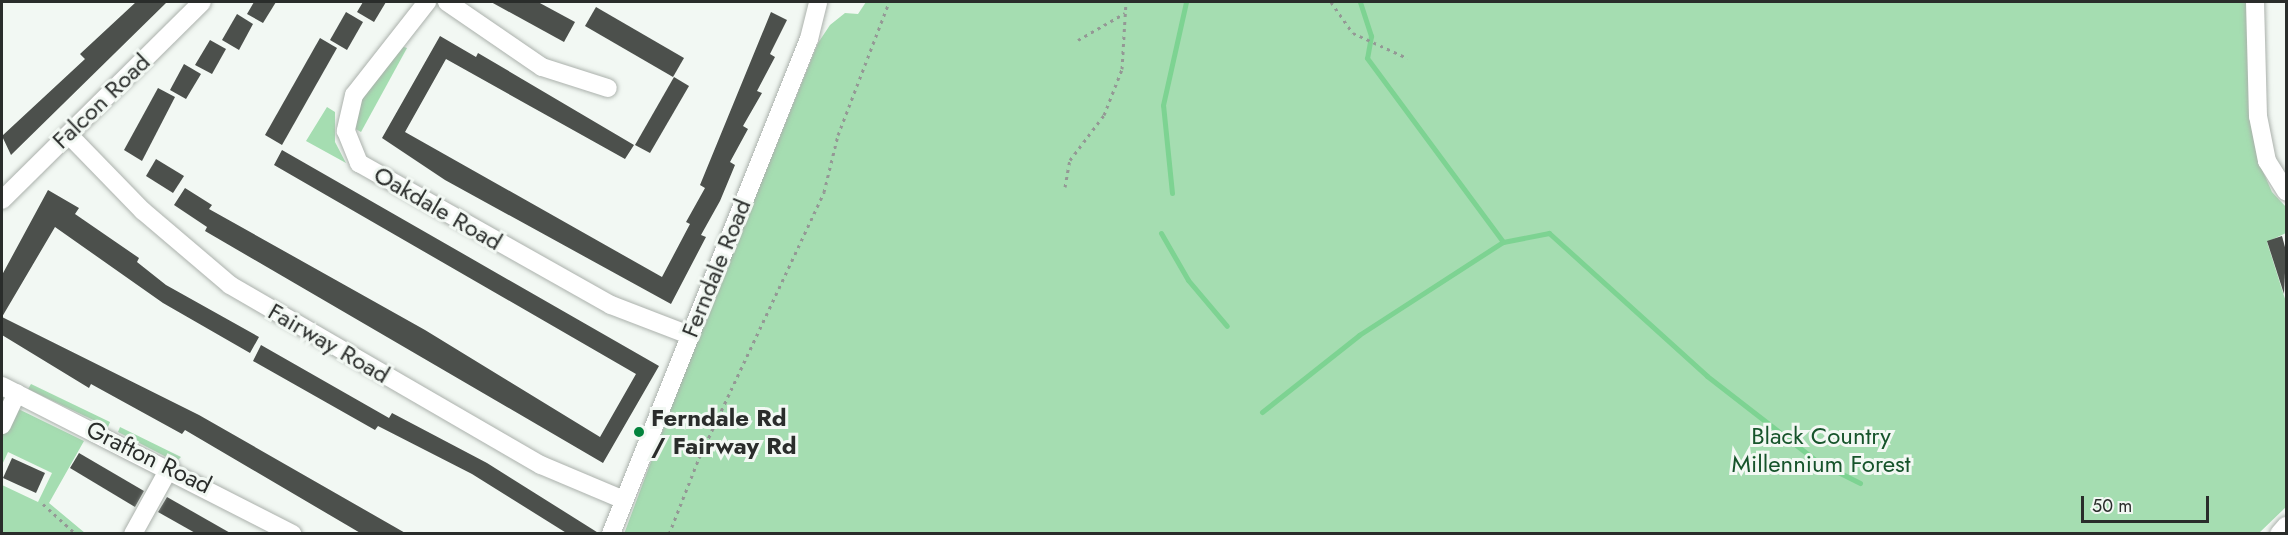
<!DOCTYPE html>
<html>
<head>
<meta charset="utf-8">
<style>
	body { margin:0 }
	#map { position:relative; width:2288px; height:535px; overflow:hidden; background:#f2f8f3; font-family:Jost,sans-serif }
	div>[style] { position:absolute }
	.green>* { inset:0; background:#a5ddb1 }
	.stream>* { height:5px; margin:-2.5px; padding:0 2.5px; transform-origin:2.5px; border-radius:2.5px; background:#7dd392 }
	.building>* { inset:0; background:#4c504c }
	.path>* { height:3px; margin-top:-1.5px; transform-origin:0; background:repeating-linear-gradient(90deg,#949895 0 3px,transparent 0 7.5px) }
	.roads { filter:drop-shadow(0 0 2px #abb1ac) drop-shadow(0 0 2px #abb1ac) }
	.minor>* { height:18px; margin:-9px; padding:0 9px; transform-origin:9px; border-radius:9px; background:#fff }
	.dots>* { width:16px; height:16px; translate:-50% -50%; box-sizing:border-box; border:3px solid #f2f8f3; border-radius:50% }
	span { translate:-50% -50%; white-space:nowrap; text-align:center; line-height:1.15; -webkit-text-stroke:6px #f2f8f3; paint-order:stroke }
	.street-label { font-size:24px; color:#2a2d2b }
	.poi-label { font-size:24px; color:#2a2d2b; font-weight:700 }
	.left { translate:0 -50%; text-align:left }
	.park-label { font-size:24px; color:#16542b }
	.frame { position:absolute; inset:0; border:3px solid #2a2d2b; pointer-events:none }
	.scale { position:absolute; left:2081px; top:496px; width:128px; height:27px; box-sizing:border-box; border:3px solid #2a2d2b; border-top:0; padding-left:8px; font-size:18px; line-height:21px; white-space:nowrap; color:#2a2d2b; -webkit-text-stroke:4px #f2f8f3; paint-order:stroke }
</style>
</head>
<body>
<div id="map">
	<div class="green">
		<i style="clip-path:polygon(866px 2px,2248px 2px,2257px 158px,2272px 192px,2286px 207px,2286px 233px,2267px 242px,2286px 302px,2286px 507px,2259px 533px,624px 534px,690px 357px,818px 43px,830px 25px,845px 13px,858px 14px)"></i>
		<i style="clip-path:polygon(398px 45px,407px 48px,361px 132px,352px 127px,356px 107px)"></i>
		<i style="clip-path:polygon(327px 107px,335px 112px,335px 142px,346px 163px,306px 141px)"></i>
		<i style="clip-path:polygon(31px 384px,110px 422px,108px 427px,28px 389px)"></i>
		<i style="clip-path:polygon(2px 401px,84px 441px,49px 503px,85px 533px,2px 533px,2px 485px,38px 502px,52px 473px,8px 452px,2px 465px)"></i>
		<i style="clip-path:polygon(120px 427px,181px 457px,176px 462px,118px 432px)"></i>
	</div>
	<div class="stream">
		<i style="left:1360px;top:2px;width:36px;rotate:72deg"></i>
		<i style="left:1371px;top:36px;width:22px;rotate:100deg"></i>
		<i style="left:1367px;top:58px;width:229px;rotate:53.5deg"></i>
		<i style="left:1503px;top:242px;width:47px;rotate:-11.1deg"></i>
		<i style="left:1549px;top:233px;width:213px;rotate:42.1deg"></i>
		<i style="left:1707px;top:376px;width:140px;rotate:37.8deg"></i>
		<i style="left:1818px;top:462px;width:47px;rotate:26.6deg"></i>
		<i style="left:1172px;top:193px;width:88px;rotate:-95.8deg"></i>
		<i style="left:1163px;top:105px;width:106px;rotate:-77.4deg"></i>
		<i style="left:1161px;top:233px;width:54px;rotate:60.1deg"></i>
		<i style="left:1188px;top:280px;width:60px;rotate:49.7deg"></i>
		<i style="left:1262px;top:412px;width:124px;rotate:-38.4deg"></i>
		<i style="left:1359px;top:335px;width:171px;rotate:-32.9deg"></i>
	</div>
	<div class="building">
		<i style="clip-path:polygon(136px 2px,167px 2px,11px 155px,2px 136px,85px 59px,80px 54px)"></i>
		<i style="clip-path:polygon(254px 2px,276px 2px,263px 23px,247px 14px)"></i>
		<i style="clip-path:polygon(363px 2px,386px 2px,374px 22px,357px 12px)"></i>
		<i style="clip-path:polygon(491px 2px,538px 2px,575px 22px,564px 42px)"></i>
		<i style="clip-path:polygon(596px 7px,684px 58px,673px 77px,585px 26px)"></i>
		<i style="clip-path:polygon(346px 12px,363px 22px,347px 50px,330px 40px)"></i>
		<i style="clip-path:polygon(771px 12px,787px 20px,770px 54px,775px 57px,757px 91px,762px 93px,743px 126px,748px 129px,730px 162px,735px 165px,720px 201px,701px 235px,706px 237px,671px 304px,445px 180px,382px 138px,440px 36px,476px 57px,478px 53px,634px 145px,625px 159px,446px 59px,405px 132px,662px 277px,690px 224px,686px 222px,705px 188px,700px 185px)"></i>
		<i style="clip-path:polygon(237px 14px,253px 24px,239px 50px,222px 40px)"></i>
		<i style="clip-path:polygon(320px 38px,337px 48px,282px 145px,265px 135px)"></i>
		<i style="clip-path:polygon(210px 40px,226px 49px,212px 74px,195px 65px)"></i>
		<i style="clip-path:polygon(184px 64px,201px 74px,186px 99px,170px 90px)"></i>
		<i style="clip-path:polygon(674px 77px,689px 86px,650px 153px,635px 145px)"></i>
		<i style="clip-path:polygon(158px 88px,175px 97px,142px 161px,124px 150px)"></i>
		<i style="clip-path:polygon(282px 150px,659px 366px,603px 463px,205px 231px,207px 227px,174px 205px,185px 188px,212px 205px,209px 209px,425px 330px,600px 437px,636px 374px,274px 165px)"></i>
		<i style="clip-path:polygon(156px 159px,184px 176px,173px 193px,146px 176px)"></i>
		<i style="clip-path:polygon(48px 190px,79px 208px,75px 214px,139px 258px,137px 262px,166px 285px,259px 337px,250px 353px,163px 303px,55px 227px,2px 317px,199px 415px,407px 534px,362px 534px,185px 430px,182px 434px,91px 384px,89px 388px,2px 335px,2px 275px)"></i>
		<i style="clip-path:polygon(2282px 236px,2286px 251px,2284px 294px,2267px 241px)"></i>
		<i style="clip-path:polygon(261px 345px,389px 418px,392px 413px,487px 463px,600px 534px,568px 534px,472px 474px,378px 426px,375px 430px,253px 361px)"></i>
		<i style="clip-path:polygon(79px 453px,144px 491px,135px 507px,70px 468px)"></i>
		<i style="clip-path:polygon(12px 458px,45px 473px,36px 493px,3px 478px)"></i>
		<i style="clip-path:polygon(167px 497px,232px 534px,197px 534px,158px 512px)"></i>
	</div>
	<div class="path">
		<i style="left:1331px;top:2px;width:38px;rotate:55deg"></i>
		<i style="left:1353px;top:33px;width:60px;rotate:24.8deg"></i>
		<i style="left:1078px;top:40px;width:54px;rotate:-29.9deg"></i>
		<i style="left:1065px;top:187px;width:27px;rotate:-80deg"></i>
		<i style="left:1070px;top:160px;width:56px;rotate:-52.9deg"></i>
		<i style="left:1104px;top:115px;width:49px;rotate:-68.6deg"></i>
		<i style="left:1122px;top:69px;width:67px;rotate:-86.6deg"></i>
		<i style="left:43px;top:504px;width:45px;rotate:42.3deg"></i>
		<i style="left:669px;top:534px;width:82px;rotate:-68.5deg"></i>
		<i style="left:699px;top:458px;width:294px;rotate:-64.8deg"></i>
		<i style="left:824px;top:192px;width:59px;rotate:-76.2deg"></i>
		<i style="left:838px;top:135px;width:142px;rotate:-69deg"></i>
	</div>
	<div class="roads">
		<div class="minor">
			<i style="left:427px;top:2px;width:118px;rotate:128.1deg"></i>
			<i style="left:354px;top:95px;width:37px;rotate:103deg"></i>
			<i style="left:346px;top:131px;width:35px;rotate:68deg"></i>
			<i style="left:359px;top:163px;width:289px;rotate:29.4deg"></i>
			<i style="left:611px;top:305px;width:84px;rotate:21deg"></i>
			<i style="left:447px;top:2px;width:115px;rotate:34.4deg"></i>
			<i style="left:542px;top:67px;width:69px;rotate:17.7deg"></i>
			<i style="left:2255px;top:2px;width:114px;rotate:88.5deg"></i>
			<i style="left:2258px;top:116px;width:46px;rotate:78.7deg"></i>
			<i style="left:2267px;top:161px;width:36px;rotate:58deg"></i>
			<i style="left:69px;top:135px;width:106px;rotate:45.8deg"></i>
			<i style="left:143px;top:211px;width:114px;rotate:40.4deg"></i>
			<i style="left:230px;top:285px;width:359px;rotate:30.1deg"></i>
			<i style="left:541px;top:465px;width:90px;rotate:22.9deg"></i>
			<i style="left:2px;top:200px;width:281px;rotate:-44.7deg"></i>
			<i style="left:2px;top:386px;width:326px;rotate:27deg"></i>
			<i style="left:2px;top:425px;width:35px;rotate:-65deg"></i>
			<i style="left:133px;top:534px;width:77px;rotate:-61.1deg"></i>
			<i style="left:611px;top:534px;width:533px;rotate:-68.2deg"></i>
			<i style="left:809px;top:39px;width:38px;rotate:-76deg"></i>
			<i style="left:2279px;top:534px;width:11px;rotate:-49deg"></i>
		</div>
	</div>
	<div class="dots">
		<i style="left:639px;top:432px;background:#03833d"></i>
	</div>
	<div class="street-label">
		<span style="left:101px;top:101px;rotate:-44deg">Falcon Road</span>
		<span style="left:438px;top:208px;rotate:30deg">Oakdale Road</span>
		<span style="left:716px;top:268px;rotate:-68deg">Ferndale Road</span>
		<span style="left:329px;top:343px;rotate:30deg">Fairway Road</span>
		<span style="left:149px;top:457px;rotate:26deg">Grafton Road</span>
	</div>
	<div class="poi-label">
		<span class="left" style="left:651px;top:432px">Ferndale Rd<br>/ Fairway Rd</span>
	</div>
	<div class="park-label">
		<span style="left:1821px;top:450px">Black Country<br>Millennium Forest</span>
	</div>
	<div class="frame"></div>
	<div class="scale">50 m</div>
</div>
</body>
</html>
